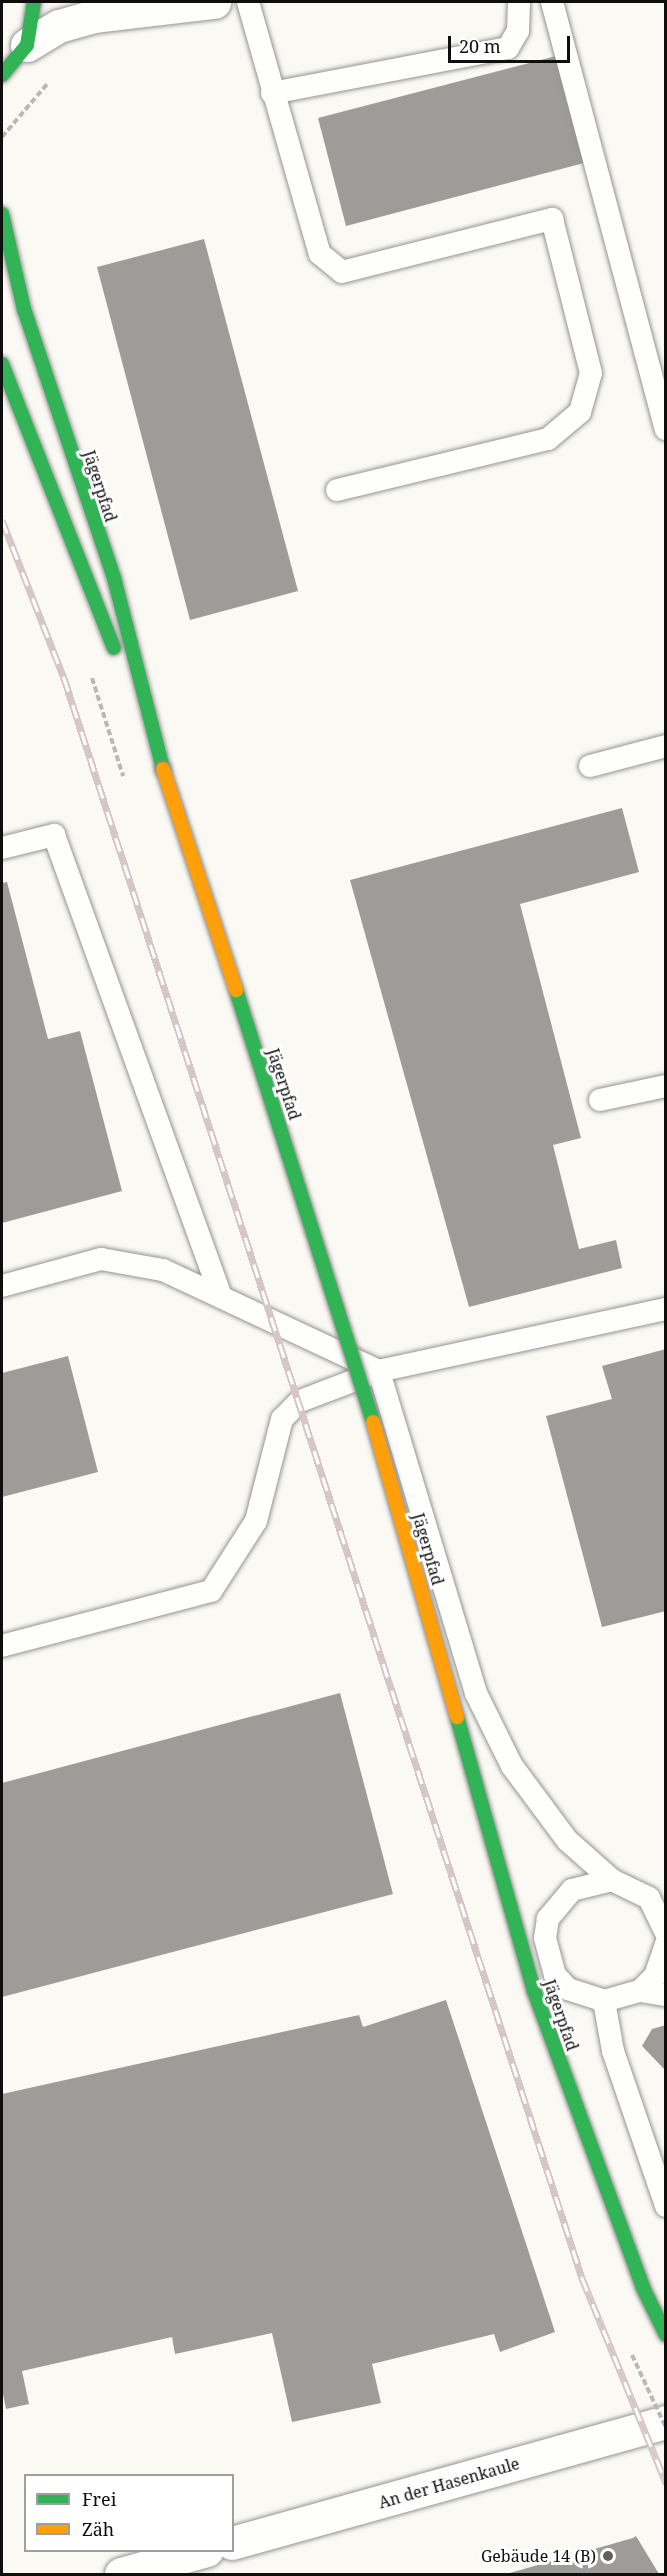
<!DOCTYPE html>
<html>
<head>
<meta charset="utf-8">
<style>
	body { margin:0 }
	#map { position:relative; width:667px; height:2576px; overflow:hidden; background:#faf9f4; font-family:"Noto Serif",serif }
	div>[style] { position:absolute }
	.building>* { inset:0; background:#9e9c99 }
	.path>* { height:4px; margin-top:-2px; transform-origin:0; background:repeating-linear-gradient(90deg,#b8b8b7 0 6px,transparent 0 9px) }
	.roads { filter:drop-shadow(0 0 2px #949492) drop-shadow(0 0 2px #949492) }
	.lane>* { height:22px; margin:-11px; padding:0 11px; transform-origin:11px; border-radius:11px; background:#fefefd }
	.street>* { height:33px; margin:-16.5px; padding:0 16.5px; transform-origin:16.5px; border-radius:16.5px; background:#fefefd }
	.fast>* { height:14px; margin:-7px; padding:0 7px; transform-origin:7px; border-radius:7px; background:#30b455 }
	.rail>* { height:7px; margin-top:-3.5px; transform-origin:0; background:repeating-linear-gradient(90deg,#fff 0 14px,#d6c6c7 0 28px); box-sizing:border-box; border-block:2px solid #d6c6c7 }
	.path-bridge>* { height:4px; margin-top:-2px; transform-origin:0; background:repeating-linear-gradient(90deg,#b8b8b7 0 6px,transparent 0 9px) }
	.bridges { filter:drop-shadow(0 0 2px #8b8a88) drop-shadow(0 0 2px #8b8a88) }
	.fast-bridge>* { height:14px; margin:-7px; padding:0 7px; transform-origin:7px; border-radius:7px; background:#30b455 }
	.slow-bridge>* { height:14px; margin:-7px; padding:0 7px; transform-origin:7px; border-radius:7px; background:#ff9f0a }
	.dots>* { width:16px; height:16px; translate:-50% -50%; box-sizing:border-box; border:3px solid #fff; border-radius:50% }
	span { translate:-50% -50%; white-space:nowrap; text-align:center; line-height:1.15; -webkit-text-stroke:6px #fff; paint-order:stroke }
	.street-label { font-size:16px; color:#0e0e0e }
	.poi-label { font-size:16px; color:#0e0e0e }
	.right { translate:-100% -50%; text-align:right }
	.frame { position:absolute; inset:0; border:3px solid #0e0e0e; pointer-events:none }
	.legend { position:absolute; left:24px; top:2474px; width:210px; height:78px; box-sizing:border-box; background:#fff; border:2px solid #9f9f9f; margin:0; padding:8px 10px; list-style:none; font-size:18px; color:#0e0e0e }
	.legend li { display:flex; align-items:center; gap:12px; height:30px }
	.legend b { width:30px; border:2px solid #9f9f9f }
	.scale { position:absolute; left:448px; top:36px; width:122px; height:27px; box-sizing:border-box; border:3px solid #0e0e0e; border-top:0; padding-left:8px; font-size:18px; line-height:21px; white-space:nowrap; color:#0e0e0e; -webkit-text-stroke:4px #fff; paint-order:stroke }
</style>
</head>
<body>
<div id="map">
	<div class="building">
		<i style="clip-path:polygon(556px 56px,584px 163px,346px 226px,318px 118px)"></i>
		<i style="clip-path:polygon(204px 239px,298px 591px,190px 620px,97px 267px)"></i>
		<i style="clip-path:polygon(622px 808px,639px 872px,520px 904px,581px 1138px,553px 1145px,579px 1249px,616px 1240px,622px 1268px,469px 1307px,350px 880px)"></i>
		<i style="clip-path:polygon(7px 882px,48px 1039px,80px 1031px,122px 1191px,2px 1223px,2px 883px)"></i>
		<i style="clip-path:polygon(666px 1349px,666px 1611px,602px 1627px,546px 1416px,612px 1399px,602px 1366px)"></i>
		<i style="clip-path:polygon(68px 1356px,98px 1472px,2px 1497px,2px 1373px)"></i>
		<i style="clip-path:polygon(340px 1693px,393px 1894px,2px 1997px,2px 1783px)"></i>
		<i style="clip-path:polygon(446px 2000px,555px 2332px,500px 2352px,494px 2334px,372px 2364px,381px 2403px,292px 2422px,272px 2333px,175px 2354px,172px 2337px,22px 2371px,29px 2404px,6px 2409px,2px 2389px,2px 2094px,359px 2015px,363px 2027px)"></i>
		<i style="clip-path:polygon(666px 2025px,666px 2071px,642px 2046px,652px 2029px)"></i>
		<i style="clip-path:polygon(636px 2536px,659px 2574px,506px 2574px,633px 2538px)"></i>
	</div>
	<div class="path">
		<i style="left:2px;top:137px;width:71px;rotate:-49.6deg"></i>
		<i style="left:92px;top:678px;width:103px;rotate:72.4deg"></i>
	</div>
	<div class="roads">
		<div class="lane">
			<i style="left:248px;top:2px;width:262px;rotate:74.1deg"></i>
			<i style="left:320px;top:254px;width:28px;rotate:39deg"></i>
			<i style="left:342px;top:272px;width:217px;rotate:-14.2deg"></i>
			<i style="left:552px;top:219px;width:159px;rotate:75.8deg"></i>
			<i style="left:591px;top:373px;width:41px;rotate:105.8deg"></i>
			<i style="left:580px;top:412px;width:42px;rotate:139.8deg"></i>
			<i style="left:548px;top:439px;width:217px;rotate:166.4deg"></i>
			<i style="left:552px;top:2px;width:442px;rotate:75.1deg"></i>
			<i style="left:272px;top:93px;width:240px;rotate:-10.8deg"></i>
			<i style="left:508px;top:48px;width:20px;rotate:-60deg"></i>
			<i style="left:518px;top:31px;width:29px;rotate:-88deg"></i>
			<i style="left:590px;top:766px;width:79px;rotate:-14.7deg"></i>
			<i style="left:2px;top:848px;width:54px;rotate:-14deg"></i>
			<i style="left:54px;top:835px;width:485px;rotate:70.1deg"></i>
			<i style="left:600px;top:1100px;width:67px;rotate:-12deg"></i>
			<i style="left:2px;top:1286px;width:103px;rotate:-15.3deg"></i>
			<i style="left:101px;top:1259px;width:63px;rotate:10.1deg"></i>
			<i style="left:163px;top:1270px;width:238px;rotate:25.1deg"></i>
			<i style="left:379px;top:1371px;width:85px;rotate:159.2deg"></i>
			<i style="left:300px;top:1401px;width:25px;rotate:135deg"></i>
			<i style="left:282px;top:1419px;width:105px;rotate:104.3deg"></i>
			<i style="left:256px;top:1521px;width:83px;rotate:122.7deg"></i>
			<i style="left:211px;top:1591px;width:216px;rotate:165.3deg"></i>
			<i style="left:612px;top:1880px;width:60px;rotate:-138.4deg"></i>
			<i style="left:567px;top:1840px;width:92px;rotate:-126.6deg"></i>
			<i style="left:512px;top:1766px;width:81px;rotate:-116.3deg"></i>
			<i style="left:476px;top:1693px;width:336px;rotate:-106.8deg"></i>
			<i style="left:379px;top:1371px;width:294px;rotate:-12.2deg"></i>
			<i style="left:666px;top:1933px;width:39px;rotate:-116deg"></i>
			<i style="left:649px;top:1898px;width:41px;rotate:-154.1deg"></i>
			<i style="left:612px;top:1880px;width:41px;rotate:166deg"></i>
			<i style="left:572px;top:1890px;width:38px;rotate:130deg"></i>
			<i style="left:548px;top:1919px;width:19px;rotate:99deg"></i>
			<i style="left:545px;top:1938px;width:38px;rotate:75deg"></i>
			<i style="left:555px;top:1975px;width:19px;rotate:47deg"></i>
			<i style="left:568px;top:1989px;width:38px;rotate:18deg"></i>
			<i style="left:604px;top:2001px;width:37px;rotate:-16deg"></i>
			<i style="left:640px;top:1991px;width:21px;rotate:-45deg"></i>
			<i style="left:655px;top:1976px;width:34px;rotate:-71deg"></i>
			<i style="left:640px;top:1991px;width:26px;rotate:9deg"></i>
			<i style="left:604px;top:2001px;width:51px;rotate:79.8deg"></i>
			<i style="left:613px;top:2051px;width:164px;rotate:71.1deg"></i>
		</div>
		<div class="street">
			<i style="left:27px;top:45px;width:37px;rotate:-31deg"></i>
			<i style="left:59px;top:26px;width:35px;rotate:-16deg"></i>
			<i style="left:93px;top:16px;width:122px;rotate:-6.6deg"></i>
			<i style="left:232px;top:2543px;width:451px;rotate:-15.6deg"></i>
			<i style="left:121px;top:2574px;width:89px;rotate:-15.6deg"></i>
		</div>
		<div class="fast">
			<i style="left:2px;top:75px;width:39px;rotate:-50deg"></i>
			<i style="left:27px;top:45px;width:44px;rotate:-80.8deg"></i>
			<i style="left:2px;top:214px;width:98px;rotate:77deg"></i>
			<i style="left:24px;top:309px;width:284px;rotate:71.5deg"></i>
			<i style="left:114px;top:578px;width:197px;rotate:75.6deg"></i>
			<i style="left:2px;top:364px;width:305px;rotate:68.5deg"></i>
		</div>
	</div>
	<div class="rail">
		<i style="left:2px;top:520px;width:170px;rotate:68.6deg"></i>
		<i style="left:64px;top:678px;width:1682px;rotate:72.06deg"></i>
		<i style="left:582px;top:2278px;width:222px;rotate:67.7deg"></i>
	</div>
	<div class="path-bridge">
		<i style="left:632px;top:2355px;width:81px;rotate:65deg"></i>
	</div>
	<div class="bridges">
		<div class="fast-bridge">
			<i style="left:236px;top:990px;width:453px;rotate:72.4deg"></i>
			<i style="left:457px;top:1717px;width:285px;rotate:74.3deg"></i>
			<i style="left:534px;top:1991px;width:316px;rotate:69.8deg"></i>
			<i style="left:643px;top:2288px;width:52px;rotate:63.9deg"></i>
		</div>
		<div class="slow-bridge">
			<i style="left:163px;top:769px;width:233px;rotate:71.7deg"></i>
			<i style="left:373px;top:1422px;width:307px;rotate:74.1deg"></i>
		</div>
	</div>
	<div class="dots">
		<i style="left:608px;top:2556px;background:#61605e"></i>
	</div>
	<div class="street-label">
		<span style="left:100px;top:486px;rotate:72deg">Jägerpfad</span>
		<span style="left:284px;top:1084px;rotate:72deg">Jägerpfad</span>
		<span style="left:428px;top:1549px;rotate:74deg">Jägerpfad</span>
		<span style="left:561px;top:2015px;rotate:71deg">Jägerpfad</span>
		<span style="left:449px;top:2483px;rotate:-16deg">An der Hasenkaule</span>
	</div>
	<div class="poi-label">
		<span class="right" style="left:596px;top:2556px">Gebäude 14 (B)</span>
	</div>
	<div class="frame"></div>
	<ul class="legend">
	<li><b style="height:8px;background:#30b455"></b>Frei</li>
	<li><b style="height:8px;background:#ff9f0a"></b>Zäh</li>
	</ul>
	<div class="scale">20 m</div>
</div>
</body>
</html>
